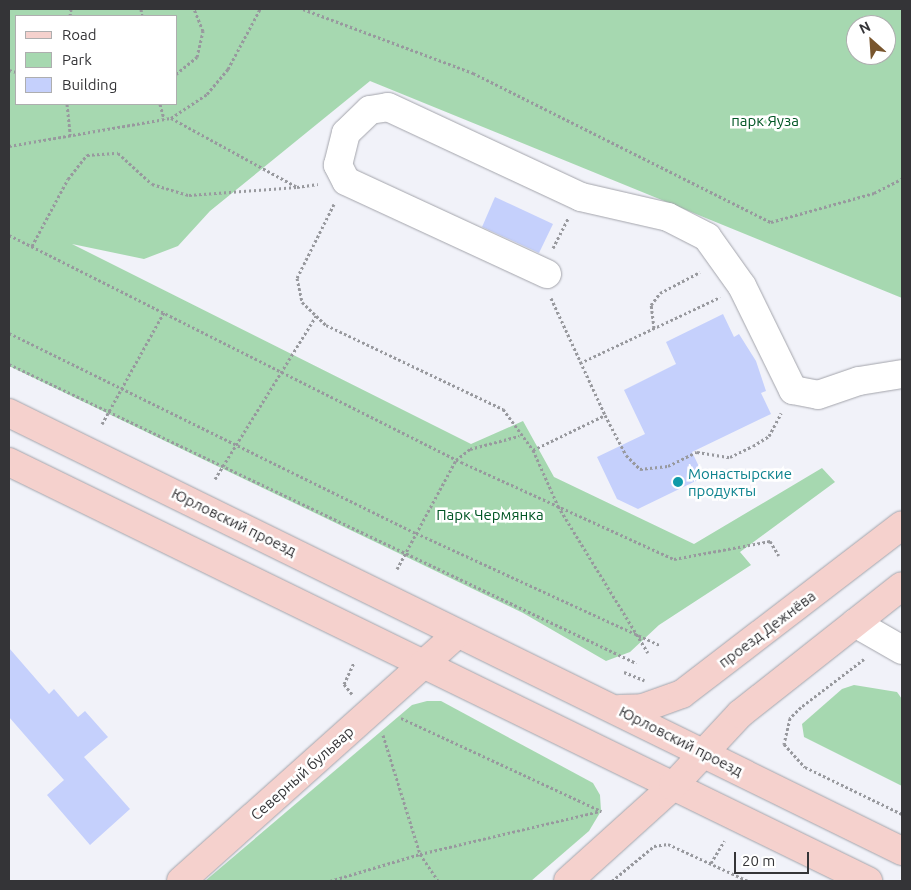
<!DOCTYPE html>
<html>
<head>
<meta charset="utf-8">
<style>
	body { margin:0 }
	#map { position:relative; width:911px; height:890px; overflow:hidden; background:#f1f2f9; font-family:Ubuntu,sans-serif }
	div>[style] { position:absolute }
	.green>* { inset:0; background:#a6d8b0 }
	.building>* { inset:0; background:#c5d0fc }
	.path>* { height:3px; margin-top:-1.5px; transform-origin:0; background:repeating-linear-gradient(90deg,#98999e 0 2.5px,transparent 0 5px) }
	.roads { filter:drop-shadow(0 0 1px #a3a4ab) drop-shadow(0 0 1px #a3a4ab) }
	.minor>* { height:28px; margin:-14px; padding:0 14px; transform-origin:14px; border-radius:14px; background:#fff }
	.major>* { height:28px; margin:-14px; padding:0 14px; transform-origin:14px; border-radius:14px; background:#f5d1cd }
	.dots>* { width:14px; height:14px; translate:-50% -50%; box-sizing:border-box; border:2px solid #fff; border-radius:50% }
	span { translate:-50% -50%; white-space:nowrap; text-align:center; line-height:1.15; -webkit-text-stroke:5px #fff; paint-order:stroke }
	.park-label { font-size:15px; color:#005524 }
	.culture-label { font-size:15px; color:#0d838f }
	.left { translate:0 -50%; text-align:left }
	.street-label { font-size:15px; color:#343437 }
	.frame { position:absolute; inset:0; border:10px solid #343437; pointer-events:none }
	.legend { position:absolute; left:15px; top:15px; width:162px; height:90px; box-sizing:border-box; background:#fff; border:1px solid #aeaeaf; margin:0; padding:6px 9px; list-style:none; font-size:15px; color:#343437 }
	.legend li { display:flex; align-items:center; gap:10px; height:25px }
	.legend b { width:25px; border:1px solid #aeaeaf }
	.north { position:absolute; left:846px; top:15px; width:50px; height:50px; box-sizing:border-box; background:#fff; border:1px solid #aeaeaf; border-radius:50%; rotate:334deg; font-size:14px; font-weight:700; line-height:20px; text-align:center; color:#343437 }
	.north::after { content:''; display:block; margin:auto; width:18px; height:22px; background:#78552d; clip-path:polygon(50% 0,100% 100%,50% 72%,0 100%) }
	.scale { position:absolute; left:734px; top:852px; width:75px; height:22px; box-sizing:border-box; border:2px solid #343437; border-top:0; padding-left:6px; font-size:15px; line-height:18px; white-space:nowrap; color:#343437; -webkit-text-stroke:4px #fff; paint-order:stroke }
</style>
</head>
<body>
<div id="map">
	<div class="green">
		<i style="clip-path:polygon(evenodd,9px 9px,902px 9px,902px 298px,370px 81px,210px 211px,178px 246px,144px 259px,72px 244px,471px 444px,523px 421px,554px 477px,694px 544px,822px 468px,835px 482px,740px 552px,751px 565px,659px 625px,630px 652px,606px 661px,523px 613px,9px 366px,9px 9px,16px 16px,176px 16px,176px 104px,16px 104px,16px 16px,9px 9px,856px 25px,886px 25px,886px 55px,856px 55px,856px 25px)"></i>
		<i style="clip-path:polygon(854px 685px,897px 692px,902px 699px,902px 786px,804px 737px,802px 724px,842px 689px)"></i>
		<i style="clip-path:polygon(427px 701px,441px 701px,593px 783px,600px 795px,601px 811px,589px 831px,531px 881px,205px 881px,412px 705px)"></i>
	</div>
	<div class="building">
		<i style="clip-path:polygon(495px 197px,553px 224px,539px 253px,482px 227px)"></i>
		<i style="clip-path:polygon(723px 314px,734px 337px,739px 334px,756px 361px,766px 391px,761px 393px,771px 414px,692px 452px,704px 477px,638px 509px,617px 499px,597px 457px,645px 434px,624px 390px,676px 364px,666px 342px)"></i>
		<i style="clip-path:polygon(9px 648px,49px 694px,54px 689px,78px 717px,85px 711px,108px 737px,84px 757px,130px 809px,90px 845px,47px 795px,64px 780px,9px 717px)"></i>
	</div>
	<div class="path">
		<i style="left:141px;top:9px;width:7px;rotate:82deg"></i>
		<i style="left:303px;top:9px;width:182px;rotate:20.6deg"></i>
		<i style="left:473px;top:73px;width:333px;rotate:26.6deg"></i>
		<i style="left:771px;top:222px;width:107px;rotate:-15.7deg"></i>
		<i style="left:874px;top:193px;width:31px;rotate:-27deg"></i>
		<i style="left:70px;top:16px;width:7px;rotate:-82deg"></i>
		<i style="left:9px;top:70px;width:7px;rotate:16deg"></i>
		<i style="left:176px;top:74px;width:27px;rotate:-39deg"></i>
		<i style="left:197px;top:57px;width:27px;rotate:-77deg"></i>
		<i style="left:203px;top:31px;width:24px;rotate:-112deg"></i>
		<i style="left:67px;top:104px;width:31px;rotate:84deg"></i>
		<i style="left:160px;top:104px;width:16px;rotate:75deg"></i>
		<i style="left:171px;top:118px;width:43px;rotate:-33.7deg"></i>
		<i style="left:207px;top:94px;width:33px;rotate:-50deg"></i>
		<i style="left:228px;top:69px;width:68px;rotate:-61.9deg"></i>
		<i style="left:9px;top:146px;width:164px;rotate:-9.8deg"></i>
		<i style="left:171px;top:118px;width:144px;rotate:28.7deg"></i>
		<i style="left:297px;top:187px;width:21px;rotate:-8deg"></i>
		<i style="left:334px;top:204px;width:83px;rotate:116.6deg"></i>
		<i style="left:297px;top:278px;width:25px;rotate:78deg"></i>
		<i style="left:302px;top:302px;width:33px;rotate:44deg"></i>
		<i style="left:326px;top:325px;width:196px;rotate:25.4deg"></i>
		<i style="left:503px;top:409px;width:51px;rotate:53.8deg"></i>
		<i style="left:533px;top:450px;width:61px;rotate:65.9deg"></i>
		<i style="left:558px;top:506px;width:172px;rotate:58.5deg"></i>
		<i style="left:9px;top:235px;width:506px;rotate:26.67deg"></i>
		<i style="left:461px;top:462px;width:234px;rotate:24.5deg"></i>
		<i style="left:674px;top:559px;width:98px;rotate:-10.6deg"></i>
		<i style="left:770px;top:541px;width:17px;rotate:59deg"></i>
		<i style="left:32px;top:246px;width:76px;rotate:-61.8deg"></i>
		<i style="left:68px;top:179px;width:31px;rotate:-52deg"></i>
		<i style="left:87px;top:155px;width:31px;rotate:-4deg"></i>
		<i style="left:118px;top:153px;width:46px;rotate:42.4deg"></i>
		<i style="left:152px;top:184px;width:39px;rotate:17deg"></i>
		<i style="left:189px;top:195px;width:108px;rotate:-4.2deg"></i>
		<i style="left:553px;top:248px;width:34px;rotate:-63deg"></i>
		<i style="left:551px;top:298px;width:129px;rotate:65.2deg"></i>
		<i style="left:654px;top:328px;width:23px;rotate:-97deg"></i>
		<i style="left:651px;top:305px;width:15px;rotate:-53deg"></i>
		<i style="left:660px;top:293px;width:45px;rotate:-27.7deg"></i>
		<i style="left:9px;top:333px;width:453px;rotate:26.2deg"></i>
		<i style="left:416px;top:533px;width:268px;rotate:24.7deg"></i>
		<i style="left:580px;top:363px;width:155px;rotate:-25.2deg"></i>
		<i style="left:9px;top:364px;width:695px;rotate:25.5deg"></i>
		<i style="left:102px;top:424px;width:128px;rotate:-61deg"></i>
		<i style="left:533px;top:450px;width:80px;rotate:-25.9deg"></i>
		<i style="left:605px;top:415px;width:45px;rotate:62.3deg"></i>
		<i style="left:626px;top:455px;width:20px;rotate:45deg"></i>
		<i style="left:640px;top:469px;width:28px;rotate:-6deg"></i>
		<i style="left:668px;top:466px;width:32px;rotate:-26deg"></i>
		<i style="left:697px;top:452px;width:33px;rotate:9deg"></i>
		<i style="left:730px;top:457px;width:25px;rotate:-26deg"></i>
		<i style="left:753px;top:446px;width:19px;rotate:-32deg"></i>
		<i style="left:769px;top:436px;width:26px;rotate:-62deg"></i>
		<i style="left:215px;top:479px;width:192px;rotate:-58.2deg"></i>
		<i style="left:397px;top:569px;width:124px;rotate:-61.6deg"></i>
		<i style="left:456px;top:460px;width:18px;rotate:-38deg"></i>
		<i style="left:470px;top:449px;width:51px;rotate:-14.9deg"></i>
		<i style="left:864px;top:659px;width:79px;rotate:142.7deg"></i>
		<i style="left:801px;top:707px;width:16px;rotate:135deg"></i>
		<i style="left:790px;top:718px;width:27px;rotate:103deg"></i>
		<i style="left:784px;top:744px;width:31px;rotate:48deg"></i>
		<i style="left:805px;top:767px;width:108px;rotate:25.9deg"></i>
		<i style="left:624px;top:672px;width:22px;rotate:22deg"></i>
		<i style="left:352px;top:694px;width:13px;rotate:-129deg"></i>
		<i style="left:344px;top:684px;width:23px;rotate:-65deg"></i>
		<i style="left:401px;top:718px;width:221px;rotate:24.9deg"></i>
		<i style="left:383px;top:735px;width:125px;rotate:72.7deg"></i>
		<i style="left:420px;top:854px;width:32px;rotate:56deg"></i>
		<i style="left:711px;top:863px;width:26px;rotate:-59deg"></i>
		<i style="left:330px;top:881px;width:94px;rotate:-16.7deg"></i>
		<i style="left:420px;top:854px;width:186px;rotate:-13.4deg"></i>
		<i style="left:612px;top:881px;width:55px;rotate:-39.8deg"></i>
		<i style="left:654px;top:846px;width:14px;rotate:-8deg"></i>
		<i style="left:668px;top:844px;width:88px;rotate:24.8deg"></i>
	</div>
	<div class="roads">
		<div class="minor">
			<i style="left:547px;top:274px;width:221px;rotate:-155.2deg"></i>
			<i style="left:346px;top:181px;width:18px;rotate:-117deg"></i>
			<i style="left:338px;top:165px;width:33px;rotate:-76deg"></i>
			<i style="left:346px;top:133px;width:33px;rotate:-44deg"></i>
			<i style="left:370px;top:110px;width:18px;rotate:-9deg"></i>
			<i style="left:388px;top:107px;width:213px;rotate:25deg"></i>
			<i style="left:581px;top:197px;width:89px;rotate:12.9deg"></i>
			<i style="left:668px;top:217px;width:44px;rotate:27.1deg"></i>
			<i style="left:707px;top:237px;width:60px;rotate:54.5deg"></i>
			<i style="left:742px;top:286px;width:116px;rotate:63.9deg"></i>
			<i style="left:793px;top:390px;width:25px;rotate:11deg"></i>
			<i style="left:818px;top:395px;width:43px;rotate:-18.9deg"></i>
			<i style="left:859px;top:381px;width:44px;rotate:-9.2deg"></i>
			<i style="left:855px;top:623px;width:54px;rotate:29.9deg"></i>
		</div>
		<div class="major">
			<i style="left:9px;top:413px;width:995px;rotate:26.13deg"></i>
			<i style="left:9px;top:462px;width:956px;rotate:26deg"></i>
			<i style="left:620px;top:709px;width:23px;rotate:-2deg"></i>
			<i style="left:643px;top:708px;width:41px;rotate:-19.7deg"></i>
			<i style="left:682px;top:694px;width:277px;rotate:-37.5deg"></i>
			<i style="left:181px;top:881px;width:370px;rotate:-41.8deg"></i>
			<i style="left:568px;top:881px;width:142px;rotate:-42.1deg"></i>
			<i style="left:673px;top:786px;width:98px;rotate:-47.1deg"></i>
			<i style="left:740px;top:714px;width:206px;rotate:-38.3deg"></i>
		</div>
	</div>
	<div class="dots">
		<i style="left:678px;top:482px;background:#0f9aa8"></i>
	</div>
	<div class="park-label">
		<span style="left:765px;top:121px">парк Яуза</span>
		<span style="left:490px;top:515px">Парк Чермянка</span>
	</div>
	<div class="culture-label">
		<span class="left" style="left:688px;top:482px">Монастырские<br>продукты</span>
	</div>
	<div class="street-label">
		<span style="left:234px;top:522px;rotate:26deg">Юрловский проезд</span>
		<span style="left:767px;top:629px;rotate:-37deg">проезд Дежнёва</span>
		<span style="left:681px;top:741px;rotate:27deg">Юрловский проезд</span>
		<span style="left:302px;top:773px;rotate:-42deg">Северный бульвар</span>
	</div>
	<div class="frame"></div>
	<ul class="legend">
	<li><b style="height:6px;background:#f5d1cd"></b>Road</li>
	<li><b style="height:14px;background:#a6d8b0"></b>Park</li>
	<li><b style="height:14px;background:#c5d0fc"></b>Building</li>
	</ul>
	<div class="north">N</div>
	<div class="scale">20 m</div>
</div>
</body>
</html>
